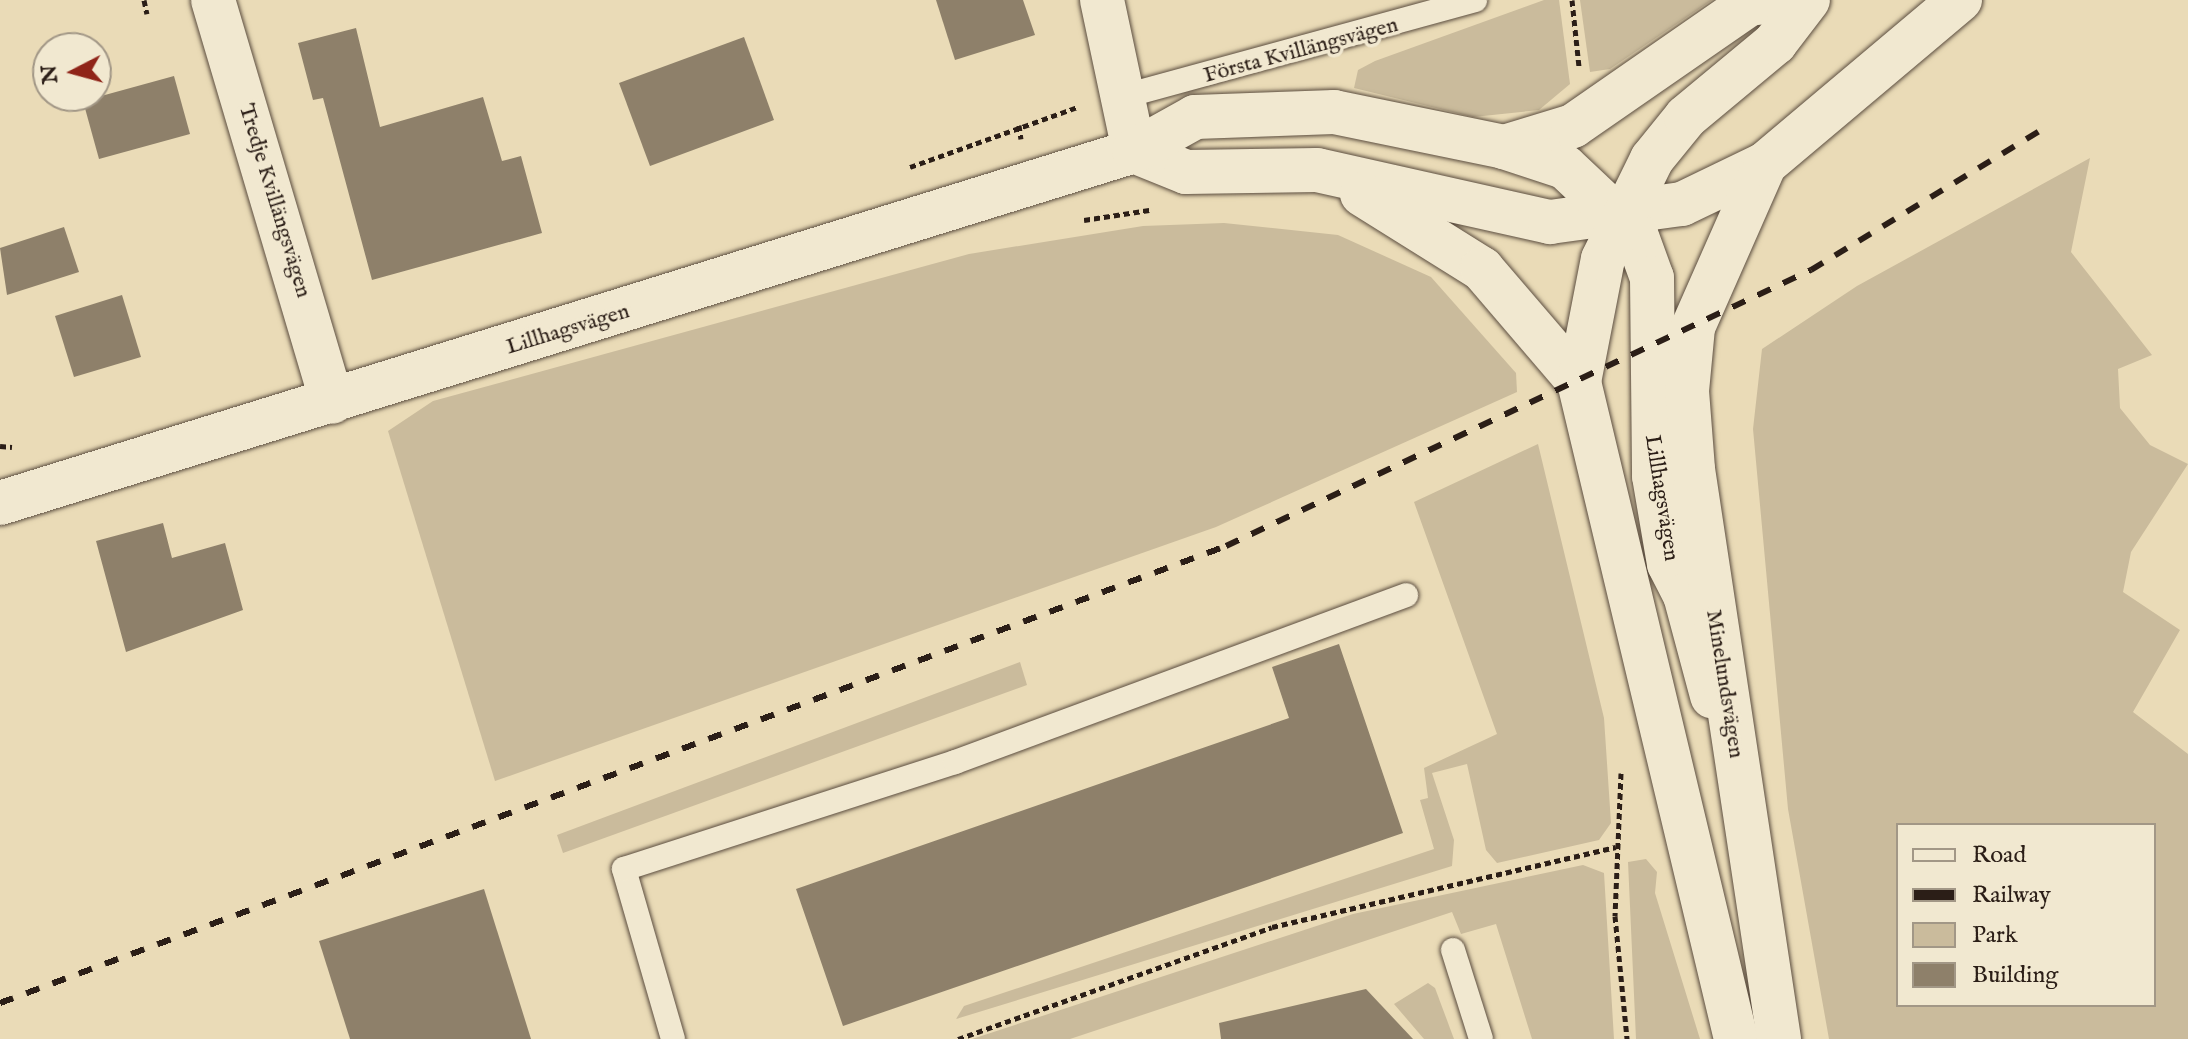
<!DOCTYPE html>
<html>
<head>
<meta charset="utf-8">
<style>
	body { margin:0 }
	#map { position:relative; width:2188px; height:1039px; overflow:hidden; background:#eadbb7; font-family:"IM FELL English",serif }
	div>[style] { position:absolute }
	.green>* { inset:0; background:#cabb9c }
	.building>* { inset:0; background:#8e806a }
	.path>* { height:5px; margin-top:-2.5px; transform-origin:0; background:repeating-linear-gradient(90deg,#2b1e17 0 6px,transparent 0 10px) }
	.roads { filter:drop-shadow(0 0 2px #5b4d3f) drop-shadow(0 0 2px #5b4d3f) }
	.service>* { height:24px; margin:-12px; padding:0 12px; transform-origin:12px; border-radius:12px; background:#f1e8d0 }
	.minor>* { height:44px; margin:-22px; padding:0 22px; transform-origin:22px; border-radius:22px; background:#f1e8d0 }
	.tertiary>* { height:44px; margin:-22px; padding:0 22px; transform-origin:22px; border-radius:22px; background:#f1e8d0 }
	.secondary>* { height:44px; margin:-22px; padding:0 22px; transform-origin:22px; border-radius:22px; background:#f1e8d0 }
	.rail>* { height:6px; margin-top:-3px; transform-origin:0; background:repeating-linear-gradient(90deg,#2b1e17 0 14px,transparent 0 28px) }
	span { translate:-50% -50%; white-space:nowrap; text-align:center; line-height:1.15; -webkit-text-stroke:7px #f1e8d0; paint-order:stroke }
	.street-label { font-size:22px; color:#2b1e17 }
	.legend { position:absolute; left:1896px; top:823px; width:260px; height:184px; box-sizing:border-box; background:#f1e8d0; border:2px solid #a29786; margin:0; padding:10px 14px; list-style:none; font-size:24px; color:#2b1e17 }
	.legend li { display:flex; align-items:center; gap:16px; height:40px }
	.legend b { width:40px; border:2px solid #a29786 }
	.north { position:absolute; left:32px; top:32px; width:80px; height:80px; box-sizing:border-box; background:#f1e8d0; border:2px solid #a29786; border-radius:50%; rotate:264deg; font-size:22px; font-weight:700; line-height:32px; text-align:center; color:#2b1e17 }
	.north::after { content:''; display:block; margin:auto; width:28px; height:36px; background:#8f2418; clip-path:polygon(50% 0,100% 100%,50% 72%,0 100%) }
</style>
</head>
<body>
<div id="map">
	<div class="green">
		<i style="clip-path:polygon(1544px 0,1559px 0,1570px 84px,1539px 110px,1473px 117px,1354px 88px,1358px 70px,1375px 61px)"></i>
		<i style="clip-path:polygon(1580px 0,1712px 0,1610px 69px,1590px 72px)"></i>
		<i style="clip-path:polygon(evenodd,2090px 158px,2071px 252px,2152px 355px,2118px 369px,2120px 408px,2150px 445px,2188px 464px,2131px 552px,2123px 592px,2180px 630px,2133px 712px,2188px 754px,2188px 1039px,1829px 1039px,1788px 809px,1753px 429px,1762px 349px,1857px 286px,2090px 158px,1898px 825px,2154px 825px,2154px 1005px,1898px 1005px,1898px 825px)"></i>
		<i style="clip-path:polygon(1224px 223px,1338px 235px,1431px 277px,1516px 373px,1517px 392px,1216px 527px,495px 781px,388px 431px,433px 401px,969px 254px,1143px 226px)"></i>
		<i style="clip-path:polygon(1538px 444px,1604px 718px,1611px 823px,1599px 840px,1497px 863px,1486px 850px,1467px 764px,1432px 773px,1454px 840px,1452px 866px,956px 1019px,964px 1006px,1434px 849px,1420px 800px,1428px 798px,1424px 768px,1497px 734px,1414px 502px)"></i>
		<i style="clip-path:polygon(1020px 662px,1027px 685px,563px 853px,557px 835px)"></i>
		<i style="clip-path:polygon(1646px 859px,1657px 872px,1655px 893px,1700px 1039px,1636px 1039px,1628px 862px)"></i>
		<i style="clip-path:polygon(1583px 865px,1604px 873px,1614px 1039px,1532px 1039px,1496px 924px,1461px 934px,1452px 912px,1070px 1039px,972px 1039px,1353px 914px)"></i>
		<i style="clip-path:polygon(1428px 983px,1435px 988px,1454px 1039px,1424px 1039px,1394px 1004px)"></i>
	</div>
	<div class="building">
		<i style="clip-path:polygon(936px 0,1023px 0,1035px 35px,955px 60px)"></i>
		<i style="clip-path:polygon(356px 28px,380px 127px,483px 97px,502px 161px,521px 156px,542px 233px,372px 280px,323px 98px,313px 100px,298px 43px)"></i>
		<i style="clip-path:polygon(744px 37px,774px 120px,650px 166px,619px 83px)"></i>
		<i style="clip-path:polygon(174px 76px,190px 134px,99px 159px,83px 101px)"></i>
		<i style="clip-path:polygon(64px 227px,79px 272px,7px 295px,0 248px)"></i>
		<i style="clip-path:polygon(122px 295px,141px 357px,74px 377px,55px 316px)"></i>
		<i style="clip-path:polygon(163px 523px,172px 558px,225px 543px,243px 610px,126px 652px,96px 541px)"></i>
		<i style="clip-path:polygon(1339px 644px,1403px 833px,843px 1026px,796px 889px,1289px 718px,1272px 667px)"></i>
		<i style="clip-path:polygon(484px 889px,531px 1039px,350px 1039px,319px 941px)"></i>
		<i style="clip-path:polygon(1366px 989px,1413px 1039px,1221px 1039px,1219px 1023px)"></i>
	</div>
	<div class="path">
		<i style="left:144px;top:0;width:14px;rotate:78deg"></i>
		<i style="left:1572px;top:0;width:67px;rotate:84deg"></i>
		<i style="left:1019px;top:125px;width:14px;rotate:82deg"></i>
		<i style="left:910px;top:167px;width:178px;rotate:-19.7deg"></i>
		<i style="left:1084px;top:220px;width:66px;rotate:-8.7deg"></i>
		<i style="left:0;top:446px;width:12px;rotate:5deg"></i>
		<i style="left:1621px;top:773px;width:143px;rotate:92.4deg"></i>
		<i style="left:1615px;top:916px;width:124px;rotate:84.4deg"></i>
		<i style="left:958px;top:1039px;width:333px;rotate:-19.6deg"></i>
		<i style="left:1272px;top:927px;width:353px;rotate:-13.1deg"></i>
	</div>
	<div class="roads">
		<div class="service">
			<i style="left:1125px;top:96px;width:363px;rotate:-15.3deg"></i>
			<i style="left:1453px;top:950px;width:93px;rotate:72.5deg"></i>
			<i style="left:673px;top:1039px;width:177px;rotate:-106.1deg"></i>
			<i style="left:624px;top:869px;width:348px;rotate:-17.9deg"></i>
			<i style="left:955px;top:762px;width:481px;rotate:-20.3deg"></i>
		</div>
		<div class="minor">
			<i style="left:213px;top:0;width:419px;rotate:73.5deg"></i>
			<i style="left:1102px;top:0;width:154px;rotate:78deg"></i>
		</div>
		<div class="tertiary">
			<i style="left:1504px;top:147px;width:72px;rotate:-16.9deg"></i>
			<i style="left:1573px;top:126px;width:214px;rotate:-34.7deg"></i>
			<i style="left:1749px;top:4px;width:32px;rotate:-7deg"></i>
			<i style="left:1134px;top:151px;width:56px;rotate:22deg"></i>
			<i style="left:1186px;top:172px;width:131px;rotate:-0.9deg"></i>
			<i style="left:1317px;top:170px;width:239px;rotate:12.6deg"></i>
			<i style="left:1550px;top:222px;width:133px;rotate:-7.8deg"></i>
			<i style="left:1682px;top:204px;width:92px;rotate:-25.7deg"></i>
			<i style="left:1362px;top:194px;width:142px;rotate:32deg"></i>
			<i style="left:1482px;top:269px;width:149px;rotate:49.4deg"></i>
			<i style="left:0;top:503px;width:1187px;rotate:-17.24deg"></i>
			<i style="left:1134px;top:151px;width:70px;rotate:-29.1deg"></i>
			<i style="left:1195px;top:117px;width:139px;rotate:-2.1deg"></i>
			<i style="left:1334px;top:112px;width:174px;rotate:11.6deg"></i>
			<i style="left:1504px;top:147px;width:64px;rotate:18.2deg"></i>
			<i style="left:1565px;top:167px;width:98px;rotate:43.3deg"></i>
			<i style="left:1636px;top:234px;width:47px;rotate:70deg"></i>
			<i style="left:1652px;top:278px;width:198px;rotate:89.4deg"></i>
			<i style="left:1654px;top:476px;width:89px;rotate:80.3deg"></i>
			<i style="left:1669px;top:564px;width:35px;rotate:63deg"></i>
			<i style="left:1685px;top:595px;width:105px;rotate:75deg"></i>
		</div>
		<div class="secondary">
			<i style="left:1736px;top:1039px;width:675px;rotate:-103.44deg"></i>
			<i style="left:1579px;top:382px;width:125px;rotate:-79deg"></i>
			<i style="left:1603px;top:259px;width:111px;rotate:-63.9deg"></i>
			<i style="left:1652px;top:159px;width:54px;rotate:-51deg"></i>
			<i style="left:1686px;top:117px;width:116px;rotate:-39.7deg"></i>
			<i style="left:1775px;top:43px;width:54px;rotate:-52.5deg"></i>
			<i style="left:1779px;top:1039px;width:576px;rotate:-98.58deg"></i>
			<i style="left:1693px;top:469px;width:78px;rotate:-94.4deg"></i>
			<i style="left:1687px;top:391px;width:64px;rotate:-84.6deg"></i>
			<i style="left:1693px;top:327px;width:178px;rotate:-66.2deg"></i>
			<i style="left:1765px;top:164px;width:255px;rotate:-40.1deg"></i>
		</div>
	</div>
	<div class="rail">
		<i style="left:0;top:1003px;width:1308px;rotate:-20.44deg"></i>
		<i style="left:1226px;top:546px;width:647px;rotate:-25.26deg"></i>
		<i style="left:1811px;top:270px;width:266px;rotate:-31.3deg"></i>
	</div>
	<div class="street-label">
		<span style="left:1301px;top:51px;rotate:-15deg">Första Kvillängsvägen</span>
		<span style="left:274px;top:201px;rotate:73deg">Tredje Kvillängsvägen</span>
		<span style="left:568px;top:330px;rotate:-17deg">Lillhagsvägen</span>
		<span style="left:1661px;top:498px;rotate:81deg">Lillhagsvägen</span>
		<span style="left:1724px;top:684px;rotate:81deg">Minelundsvägen</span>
	</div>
	<ul class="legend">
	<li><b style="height:10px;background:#f1e8d0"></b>Road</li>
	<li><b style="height:10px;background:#2b1e17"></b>Railway</li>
	<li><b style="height:22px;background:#cabb9c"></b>Park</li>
	<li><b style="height:22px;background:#8e806a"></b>Building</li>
	</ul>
	<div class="north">N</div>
</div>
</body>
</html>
